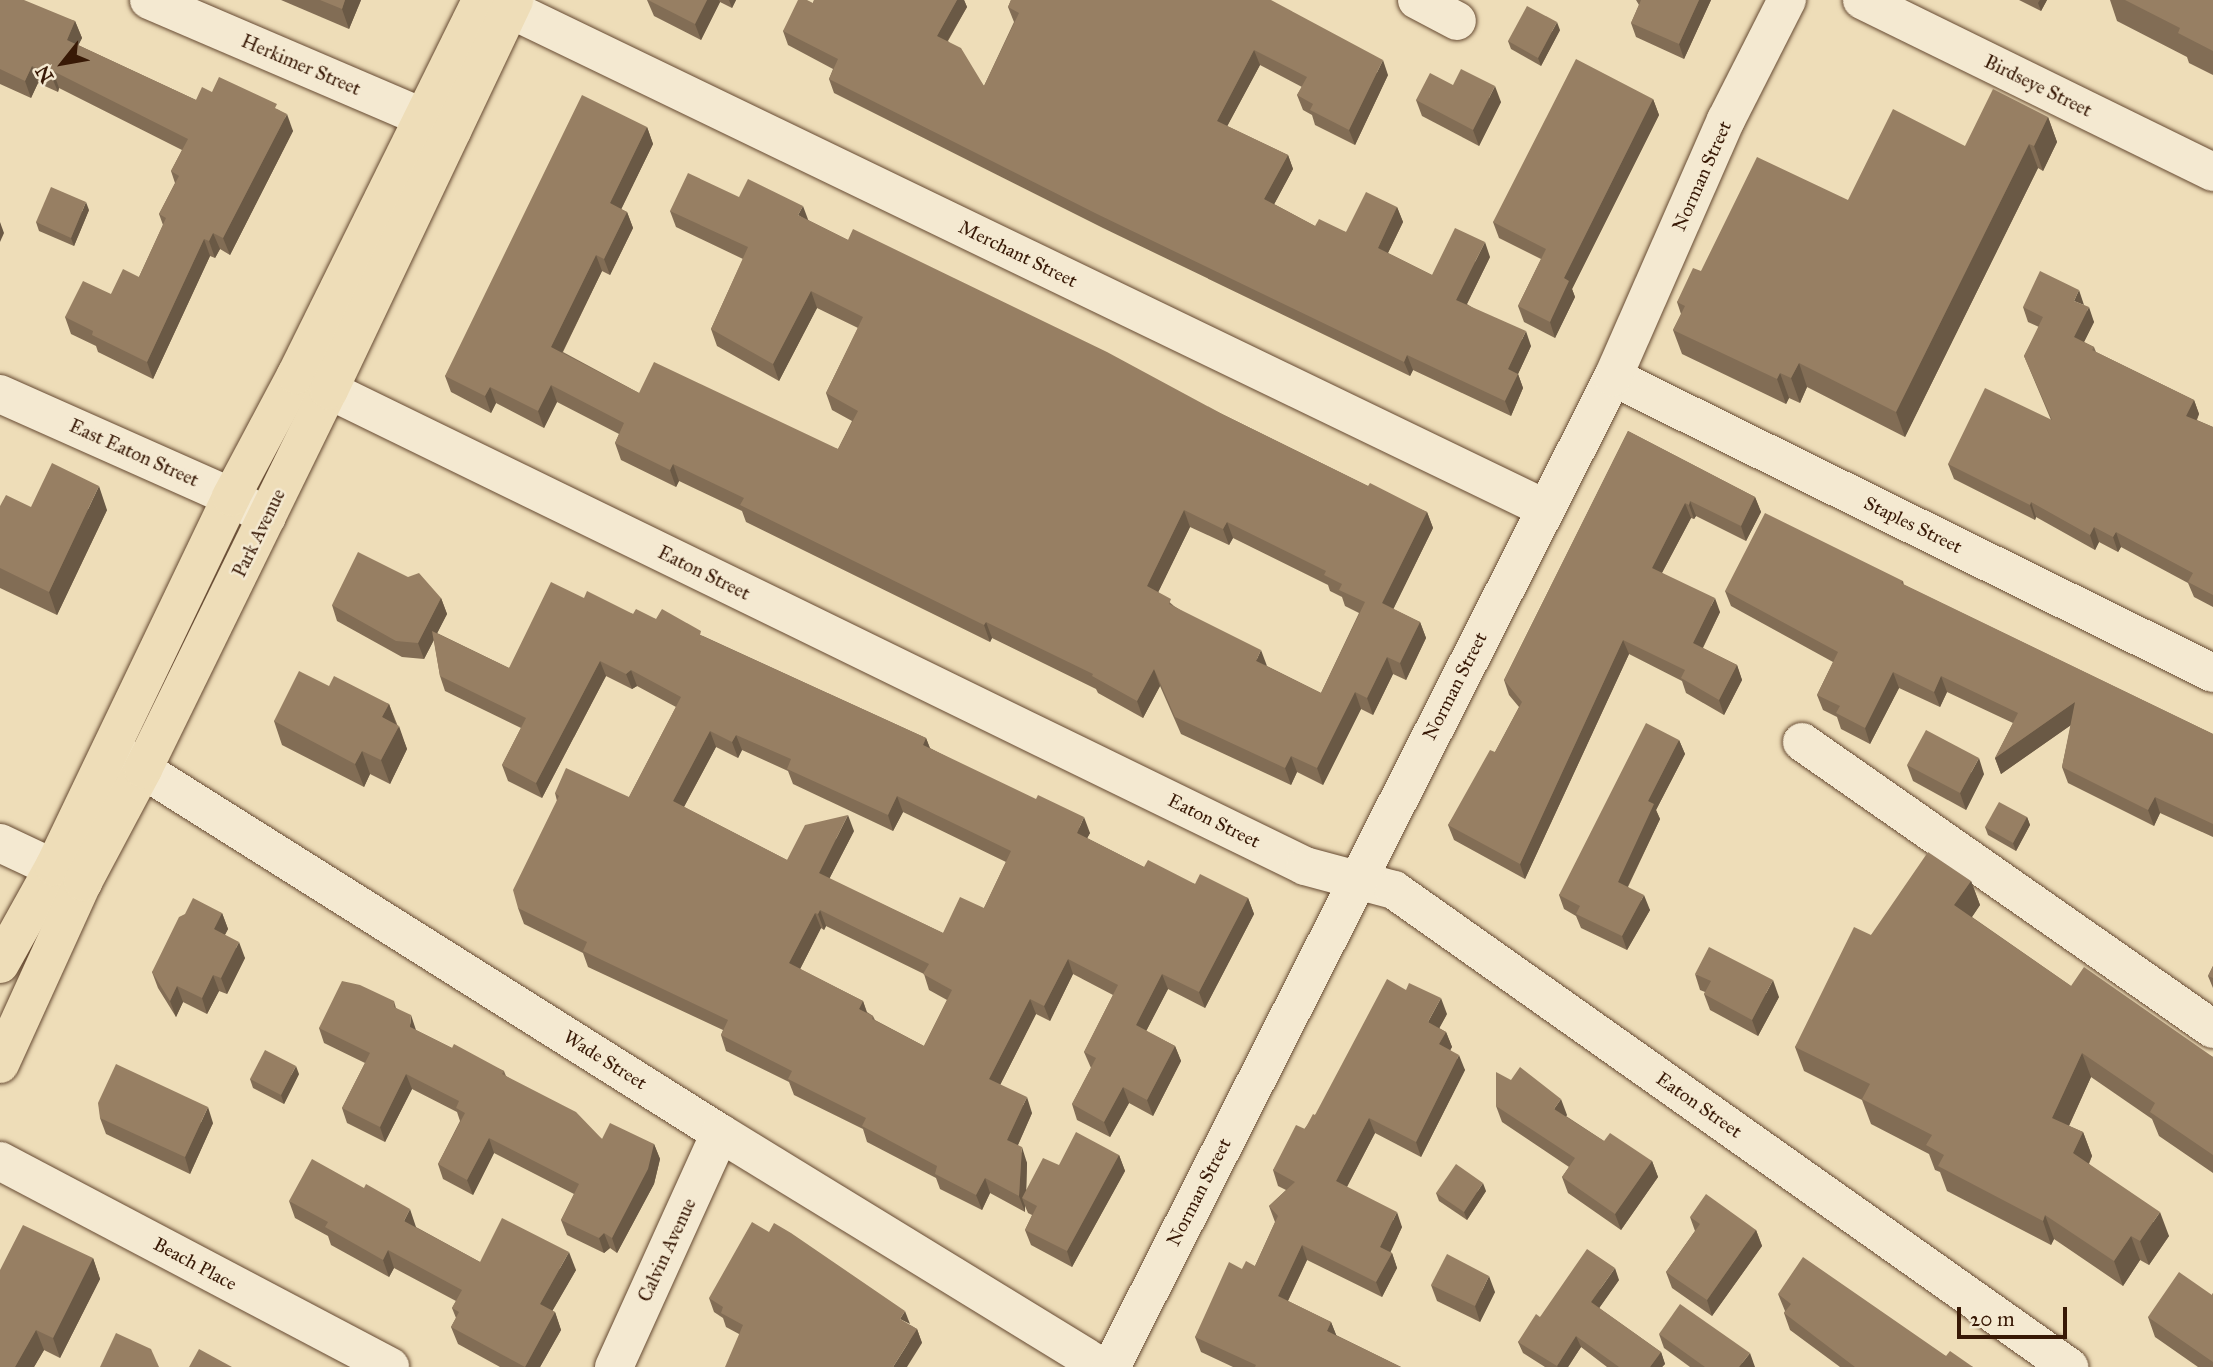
<!DOCTYPE html>
<html>
<head>
<meta charset="utf-8">
<style>
	body { margin:0 }
	#map { position:relative; width:2213px; height:1367px; overflow:hidden; background:#eeddb8; font-family:"IM FELL Great Primer",serif }
	div>[style] { position:absolute }
	.roads { filter:drop-shadow(0 0 2px #664a32) drop-shadow(0 0 2px #664a32) }
	.minor>* { height:38px; margin:-19px; padding:0 19px; transform-origin:19px; border-radius:19px; background:#f4e9d1 }
	.major>* { height:38px; margin:-19px; padding:0 19px; transform-origin:19px; border-radius:19px; background:#eeddb8 }
	.wall>* { inset:0; background:#826d55 }
	.shaded-wall>* { inset:0; background:#6a5945 }
	.building>* { inset:0; background:#977f63 }
	span { translate:-50% -50%; white-space:nowrap; text-align:center; line-height:1.15; -webkit-text-stroke:5px #f4e9d1; paint-order:stroke }
	.street-label { font-size:19px; color:#381906 }
	.north { position:absolute; left:28px; top:28px; width:70px; height:70px; -webkit-text-stroke:5px #f4e9d1; paint-order:stroke; rotate:239deg; font-size:19px; font-weight:700; line-height:28px; text-align:center; color:#381906 }
	.north::after { content:''; display:block; margin:auto; width:24px; height:32px; background:#381906; clip-path:polygon(50% 0,100% 100%,50% 72%,0 100%) }
	.scale { position:absolute; left:1957px; top:1307px; width:110px; height:32px; box-sizing:border-box; border:4px solid #381906; border-top:0; padding-left:9px; font-size:21px; line-height:24px; white-space:nowrap; color:#381906; -webkit-text-stroke:5px #f4e9d1; paint-order:stroke }
</style>
</head>
<body>
<div id="map">
	<div class="roads">
		<div class="minor">
			<i style="left:149px;top:0;width:330px;rotate:23.2deg"></i>
			<i style="left:491px;top:0;width:1169px;rotate:25.75deg"></i>
			<i style="left:1417px;top:0;width:45px;rotate:27.7deg"></i>
			<i style="left:1862px;top:0;width:391px;rotate:26.1deg"></i>
			<i style="left:298px;top:375px;width:1120px;rotate:25.99deg"></i>
			<i style="left:1305px;top:866px;width:92px;rotate:15.1deg"></i>
			<i style="left:1394px;top:890px;width:827px;rotate:35.25deg"></i>
			<i style="left:1613px;top:377px;width:669px;rotate:26.26deg"></i>
			<i style="left:0;top:394px;width:253px;rotate:24deg"></i>
			<i style="left:231px;top:497px;width:41px;rotate:29.1deg"></i>
			<i style="left:1802px;top:742px;width:501px;rotate:34.93deg"></i>
			<i style="left:115px;top:752px;width:715px;rotate:32.2deg"></i>
			<i style="left:720px;top:1133px;width:448px;rotate:31.5deg"></i>
			<i style="left:0;top:843px;width:92px;rotate:25.2deg"></i>
			<i style="left:0;top:1161px;width:441px;rotate:27.8deg"></i>
			<i style="left:614px;top:1367px;width:257px;rotate:-65.6deg"></i>
			<i style="left:1111px;top:1367px;width:1110px;rotate:-63.11deg"></i>
			<i style="left:1613px;top:377px;width:281px;rotate:-66.3deg"></i>
			<i style="left:1726px;top:120px;width:135px;rotate:-63.1deg"></i>
		</div>
		<div class="major">
			<i style="left:0;top:964px;width:111px;rotate:-60.9deg"></i>
			<i style="left:54px;top:867px;width:410px;rotate:-64.4deg"></i>
			<i style="left:231px;top:497px;width:138px;rotate:-62deg"></i>
			<i style="left:296px;top:375px;width:418px;rotate:-63.7deg"></i>
			<i style="left:0;top:1064px;width:200px;rotate:-65.5deg"></i>
			<i style="left:83px;top:882px;width:128px;rotate:-62deg"></i>
			<i style="left:143px;top:769px;width:422px;rotate:-63.9deg"></i>
			<i style="left:329px;top:390px;width:432px;rotate:-64.6deg"></i>
		</div>
	</div>
	<div class="wall">
		<i style="clip-path:polygon(0 0,75px 21px,82px 38px,78px 45px,196px 100px,212px 92px,279px 110px,293px 131px,230px 255px,220px 249px,215px 258px,210px 256px,153px 379px,98px 352px,96px 346px,71px 334px,65px 317px,111px 294px,139px 277px,163px 225px,159px 214px,175px 183px,171px 171px,182px 150px,59px 88px,58px 92px,38px 83px,31px 98px,0 84px)"></i>
		<i style="clip-path:polygon(281px 0,361px 0,349px 29px)"></i>
		<i style="clip-path:polygon(647px 0,736px 0,732px 8px,720px 2px,701px 40px,654px 16px)"></i>
		<i style="clip-path:polygon(814px 0,964px 0,967px 7px,948px 41px,984px 86px,1014px 22px,1008px 7px,1011px 0,1388px 75px,1355px 145px,1315px 125px,1312px 115px,1303px 110px,1297px 95px,1302px 87px,1260px 65px,1227px 126px,1288px 155px,1293px 169px,1274px 204px,1315px 226px,1346px 232px,1397px 207px,1403px 222px,1388px 253px,1432px 275px,1490px 257px,1467px 304px,1531px 346px,1518px 374px,1523px 388px,1511px 416px,1413px 370px,1410px 376px,1103px 228px,834px 93px,829px 79px,833px 69px,788px 45px,783px 31px,813px 3px)"></i>
		<i style="clip-path:polygon(1636px 0,1711px 0,1684px 59px,1636px 37px,1631px 23px,1639px 5px)"></i>
		<i style="clip-path:polygon(2019px 0,2047px 0,2041px 11px)"></i>
		<i style="clip-path:polygon(2110px 0,2213px 0,2213px 75px,2189px 63px,2187px 57px,2117px 21px)"></i>
		<i style="clip-path:polygon(1560px 30px,1541px 66px,1511px 49px,1508px 41px)"></i>
		<i style="clip-path:polygon(1453px 85px,1501px 102px,1479px 146px,1422px 116px,1416px 100px)"></i>
		<i style="clip-path:polygon(1653px 99px,1659px 115px,1572px 289px,1575px 297px,1555px 338px,1524px 322px,1518px 306px,1541px 259px,1499px 238px,1493px 222px)"></i>
		<i style="clip-path:polygon(2048px 117px,2057px 142px,2043px 171px,2038px 168px,1905px 437px,1807px 387px,1800px 403px,1789px 398px,1786px 404px,1682px 354px,1673px 330px,1681px 314px,1677px 302px,1701px 271px,1848px 200px,1965px 146px)"></i>
		<i style="clip-path:polygon(evenodd,647px 127px,653px 144px,621px 209px,627px 212px,633px 228px,610px 275px,602px 271px,563px 352px,639px 393px,838px 449px,852px 421px,832px 410px,826px 393px,858px 328px,817px 308px,779px 381px,717px 346px,711px 329px,743px 259px,676px 227px,670px 211px,739px 197px,808px 220px,848px 240px,1224px 415px,1368px 486px,1427px 512px,1433px 528px,1393px 609px,1420px 622px,1426px 638px,1406px 680px,1393px 674px,1373px 715px,1361px 709px,1323px 785px,1297px 772px,1291px 785px,1181px 734px,1160px 686px,1143px 718px,1098px 693px,1096px 689px,992px 638px,990px 642px,746px 522px,742px 511px,679px 481px,676px 487px,621px 460px,615px 443px,619px 434px,557px 402px,544px 428px,496px 403px,491px 413px,451px 392px,445px 376px,647px 127px,1190px 527px,1229px 545px,1233px 538px,1328px 585px,1330px 591px,1342px 597px,1345px 606px,1359px 613px,1321px 693px,1267px 666px,1174px 606px,1158px 592px,1190px 527px)"></i>
		<i style="clip-path:polygon(89px 210px,74px 246px,39px 231px,36px 222px)"></i>
		<i style="clip-path:polygon(2084px 305px,2094px 322px,2084px 342px,2094px 347px,2096px 352px,2194px 400px,2199px 414px,2197px 420px,2213px 427px,2213px 607px,2194px 597px,2188px 583px,2121px 547px,2118px 552px,2099px 542px,2095px 550px,2036px 517px,2035px 520px,1954px 479px,1948px 464px,2051px 420px,2024px 356px,2039px 327px,2028px 322px,2023px 307px)"></i>
		<i style="clip-path:polygon(1628px 431px,1755px 497px,1761px 512px,1746px 541px,1696px 516px,1694px 519px,1691px 518px,1662px 573px,1720px 612px,1703px 648px,1737px 665px,1742px 680px,1724px 715px,1686px 693px,1682px 681px,1629px 654px,1525px 879px,1454px 840px,1448px 825px,1495px 752px,1519px 707px,1509px 695px,1504px 680px)"></i>
		<i style="clip-path:polygon(0 506px,107px 510px,57px 615px,0 588px)"></i>
		<i style="clip-path:polygon(1903px 581px,1904px 585px,2213px 734px,2213px 837px,2160px 813px,2154px 826px,2068px 783px,2062px 767px,2071px 725px,2001px 774px,1995px 758px,2013px 723px,1947px 692px,1940px 707px,1899px 688px,1870px 744px,1841px 729px,1837px 717px,1823px 710px,1817px 695px,1833px 662px,1731px 606px,1725px 591px)"></i>
		<i style="clip-path:polygon(evenodd,441px 598px,447px 614px,437px 633px,509px 668px,584px 598px,633px 614px,656px 619px,703px 636px,926px 738px,930px 748px,1090px 833px,1087px 838px,1144px 867px,1195px 884px,1248px 898px,1254px 914px,1205px 1008px,1168px 989px,1146px 1031px,1175px 1046px,1181px 1061px,1153px 1116px,1129px 1103px,1110px 1137px,1077px 1120px,1072px 1104px,1091px 1068px,1084px 1052px,1113px 995px,1073px 974px,1050px 1021px,1036px 1014px,1000px 1085px,1032px 1113px,1018px 1145px,1027px 1163px,1026px 1190px,1059px 1165px,1119px 1155px,1125px 1171px,1072px 1267px,1031px 1245px,1025px 1230px,1032px 1215px,1028px 1213px,1025px 1206px,1025px 1212px,990px 1193px,982px 1210px,940px 1189px,936px 1178px,867px 1142px,863px 1129px,794px 1095px,789px 1082px,726px 1051px,721px 1035px,723px 1030px,588px 967px,583px 953px,524px 924px,518px 908px,557px 801px,555px 793px,629px 797px,676px 707px,637px 686px,632px 689px,606px 676px,542px 798px,508px 781px,502px 765px,521px 728px,445px 691px,440px 676px,434px 640px,424px 659px,402px 657px,337px 621px,332px 605px,441px 598px,716px 747px,738px 758px,742px 750px,788px 771px,793px 784px,893px 831px,903px 812px,1006px 862px,984px 908px,943px 933px,829px 879px,854px 831px,787px 860px,684px 807px,716px 747px,441px 598px,826px 926px,924px 974px,929px 990px,947px 1000px,924px 1046px,875px 1020px,873px 1016px,867px 1012px,863px 1001px,800px 969px,821px 928px,824px 930px,826px 926px)"></i>
		<i style="clip-path:polygon(329px 686px,389px 704px,407px 749px,390px 784px,370px 774px,364px 787px,282px 745px,274px 721px)"></i>
		<i style="clip-path:polygon(1679px 740px,1685px 754px,1656px 810px,1660px 819px,1628px 887px,1650px 910px,1627px 950px,1581px 928px,1576px 916px,1564px 909px,1559px 895px)"></i>
		<i style="clip-path:polygon(1907px 765px,1984px 774px,1966px 810px,1913px 781px)"></i>
		<i style="clip-path:polygon(2027px 817px,2030px 825px,2016px 851px,1988px 835px,1985px 827px)"></i>
		<i style="clip-path:polygon(1971px 881px,1980px 905px,1972px 917px,2071px 986px,2213px 1057px,2213px 1173px,2159px 1136px,2152px 1119px,2091px 1077px,2069px 1126px,2083px 1132px,2092px 1156px,2089px 1164px,2169px 1236px,2149px 1265px,2140px 1260px,2123px 1286px,2054px 1239px,2051px 1245px,1947px 1191px,1940px 1172px,1935px 1170px,1929px 1154px,1871px 1124px,1862px 1100px,1804px 1071px,1795px 1047px,1871px 935px)"></i>
		<i style="clip-path:polygon(222px 913px,228px 929px,225px 935px,245px 958px,227px 994px,219px 991px,207px 1014px,183px 1002px,176px 1017px,158px 988px,152px 972px)"></i>
		<i style="clip-path:polygon(2213px 966px,2213px 988px,2208px 976px)"></i>
		<i style="clip-path:polygon(1695px 974px,1779px 997px,1758px 1036px,1710px 1010px,1704px 994px,1705px 992px,1700px 990px)"></i>
		<i style="clip-path:polygon(394px 1001px,396px 1008px,416px 1030px,452px 1048px,504px 1071px,506px 1076px,602px 1139px,654px 1144px,660px 1159px,654px 1184px,617px 1253px,610px 1248px,604px 1253px,567px 1235px,561px 1220px,574px 1194px,494px 1153px,473px 1195px,443px 1179px,438px 1164px,460px 1121px,457px 1112px,412px 1089px,385px 1142px,347px 1123px,342px 1108px,365px 1063px,324px 1043px,319px 1028px)"></i>
		<i style="clip-path:polygon(1447px 1014px,1439px 1028px,1446px 1032px,1452px 1047px,1450px 1050px,1465px 1070px,1421px 1157px,1375px 1133px,1347px 1187px,1402px 1227px,1390px 1252px,1392px 1253px,1397px 1268px,1382px 1297px,1307px 1260px,1288px 1301px,1331px 1322px,1336px 1335px,1401px 1367px,1233px 1367px,1201px 1352px,1195px 1337px,1242px 1269px,1255px 1266px,1275px 1222px,1269px 1206px,1286px 1190px,1278px 1186px,1273px 1170px,1315px 1115px)"></i>
		<i style="clip-path:polygon(299px 1074px,284px 1104px,253px 1088px,250px 1079px)"></i>
		<i style="clip-path:polygon(1496px 1106px,1567px 1115px,1566px 1116px,1604px 1141px,1652px 1161px,1658px 1177px,1621px 1230px,1568px 1193px,1562px 1177px,1569px 1167px,1502px 1122px)"></i>
		<i style="clip-path:polygon(100px 1118px,213px 1123px,190px 1174px,106px 1134px)"></i>
		<i style="clip-path:polygon(1486px 1191px,1467px 1220px,1439px 1201px,1436px 1193px)"></i>
		<i style="clip-path:polygon(289px 1201px,416px 1227px,480px 1262px,576px 1270px,552px 1311px,555px 1312px,561px 1330px,540px 1367px,500px 1367px,458px 1344px,451px 1327px,456px 1318px,452px 1308px,456px 1301px,394px 1268px,389px 1277px,331px 1245px,328px 1236px,295px 1218px)"></i>
		<i style="clip-path:polygon(1690px 1217px,1756px 1230px,1762px 1246px,1712px 1316px,1672px 1288px,1666px 1272px,1695px 1231px)"></i>
		<i style="clip-path:polygon(93px 1258px,100px 1279px,60px 1358px,44px 1350px,34px 1367px,0 1367px)"></i>
		<i style="clip-path:polygon(1619px 1280px,1599px 1308px,1661px 1352px,1665px 1364px,1662px 1367px,1607px 1367px,1581px 1347px,1568px 1367px,1545px 1367px,1523px 1353px,1518px 1342px,1540px 1317px)"></i>
		<i style="clip-path:polygon(1431px 1285px,1495px 1292px,1480px 1322px,1437px 1301px)"></i>
		<i style="clip-path:polygon(2213px 1293px,2213px 1367px,2198px 1367px,2155px 1337px,2148px 1317px,2212px 1295px)"></i>
		<i style="clip-path:polygon(1778px 1294px,1946px 1356px,1973px 1367px,1840px 1367px,1790px 1330px,1784px 1313px,1785px 1311px)"></i>
		<i style="clip-path:polygon(709px 1298px,910px 1325px,917px 1329px,922px 1343px,739px 1334px,726px 1327px,723px 1318px,714px 1312px)"></i>
		<i style="clip-path:polygon(1659px 1334px,1755px 1367px,1690px 1367px,1664px 1348px)"></i>
	</div>
	<div class="shaded-wall">
		<i style="clip-path:polygon(345px 0,361px 0,349px 29px,342px 9px)"></i>
		<i style="clip-path:polygon(707px 0,719px 0,720px 2px,701px 40px,695px 24px)"></i>
		<i style="clip-path:polygon(729px 0,736px 0,732px 8px)"></i>
		<i style="clip-path:polygon(957px 0,964px 0,967px 7px,942px 50px,937px 36px)"></i>
		<i style="clip-path:polygon(1699px 0,1711px 0,1684px 59px,1679px 44px)"></i>
		<i style="clip-path:polygon(2040px 0,2047px 0,2041px 11px,2038px 3px)"></i>
		<i style="clip-path:polygon(75px 21px,82px 38px,73px 56px,67px 40px)"></i>
		<i style="clip-path:polygon(1557px 22px,1560px 30px,1541px 66px,1538px 58px)"></i>
		<i style="clip-path:polygon(1254px 50px,1260px 65px,1222px 136px,1217px 121px)"></i>
		<i style="clip-path:polygon(1383px 60px,1388px 75px,1355px 145px,1349px 130px)"></i>
		<i style="clip-path:polygon(32px 66px,38px 83px,31px 98px,25px 81px)"></i>
		<i style="clip-path:polygon(53px 71px,59px 88px,58px 92px,51px 75px)"></i>
		<i style="clip-path:polygon(1495px 86px,1501px 102px,1479px 146px,1473px 130px)"></i>
		<i style="clip-path:polygon(1653px 99px,1659px 115px,1572px 289px,1575px 297px,1555px 338px,1550px 322px,1564px 278px)"></i>
		<i style="clip-path:polygon(287px 114px,293px 131px,230px 255px,223px 238px)"></i>
		<i style="clip-path:polygon(2048px 117px,2057px 142px,2043px 171px,2034px 146px)"></i>
		<i style="clip-path:polygon(647px 127px,653px 144px,616px 220px,610px 203px)"></i>
		<i style="clip-path:polygon(2029px 144px,2038px 168px,1905px 437px,1896px 412px)"></i>
		<i style="clip-path:polygon(1288px 155px,1293px 169px,1269px 214px,1264px 199px)"></i>
		<i style="clip-path:polygon(86px 202px,89px 210px,74px 246px,71px 238px)"></i>
		<i style="clip-path:polygon(803px 206px,809px 222px,798px 215px)"></i>
		<i style="clip-path:polygon(1397px 207px,1403px 222px,1383px 263px,1378px 248px)"></i>
		<i style="clip-path:polygon(627px 212px,633px 228px,610px 275px,604px 259px)"></i>
		<i style="clip-path:polygon(0 222px,4px 233px,0 242px)"></i>
		<i style="clip-path:polygon(213px 233px,220px 249px,215px 258px,209px 241px)"></i>
		<i style="clip-path:polygon(204px 239px,210px 256px,153px 379px,147px 362px)"></i>
		<i style="clip-path:polygon(1485px 242px,1490px 257px,1462px 314px,1456px 300px)"></i>
		<i style="clip-path:polygon(596px 255px,602px 271px,557px 363px,551px 347px)"></i>
		<i style="clip-path:polygon(2079px 290px,2084px 305px,2074px 301px)"></i>
		<i style="clip-path:polygon(811px 291px,817px 308px,779px 381px,773px 364px)"></i>
		<i style="clip-path:polygon(2089px 307px,2094px 322px,2079px 352px,2074px 337px)"></i>
		<i style="clip-path:polygon(1526px 331px,1531px 346px,1518px 374px,1523px 388px,1511px 416px,1505px 401px,1508px 369px)"></i>
		<i style="clip-path:polygon(1407px 355px,1413px 370px,1410px 376px,1404px 362px)"></i>
		<i style="clip-path:polygon(1799px 363px,1807px 387px,1800px 403px,1791px 378px)"></i>
		<i style="clip-path:polygon(1780px 373px,1789px 398px,1786px 404px,1777px 379px)"></i>
		<i style="clip-path:polygon(551px 385px,557px 402px,544px 428px,538px 411px)"></i>
		<i style="clip-path:polygon(490px 387px,496px 403px,491px 413px,485px 396px)"></i>
		<i style="clip-path:polygon(2194px 400px,2199px 414px,2191px 431px,2186px 416px)"></i>
		<i style="clip-path:polygon(673px 464px,679px 481px,676px 487px,670px 470px)"></i>
		<i style="clip-path:polygon(99px 486px,107px 510px,57px 615px,49px 592px)"></i>
		<i style="clip-path:polygon(1755px 497px,1761px 512px,1746px 541px,1741px 526px)"></i>
		<i style="clip-path:polygon(1690px 501px,1696px 516px,1694px 519px,1689px 505px)"></i>
		<i style="clip-path:polygon(2031px 502px,2036px 517px,2035px 520px,2030px 505px)"></i>
		<i style="clip-path:polygon(1685px 503px,1691px 518px,1657px 582px,1652px 568px)"></i>
		<i style="clip-path:polygon(1184px 510px,1190px 527px,1153px 603px,1147px 586px)"></i>
		<i style="clip-path:polygon(1427px 512px,1433px 528px,1388px 620px,1382px 603px)"></i>
		<i style="clip-path:polygon(1227px 522px,1233px 538px,1229px 545px,1223px 529px)"></i>
		<i style="clip-path:polygon(2094px 527px,2099px 542px,2095px 550px,2090px 535px)"></i>
		<i style="clip-path:polygon(2116px 532px,2121px 547px,2118px 552px,2113px 537px)"></i>
		<i style="clip-path:polygon(441px 598px,447px 614px,424px 659px,418px 643px)"></i>
		<i style="clip-path:polygon(1715px 598px,1720px 612px,1698px 657px,1693px 643px)"></i>
		<i style="clip-path:polygon(986px 622px,992px 638px,990px 642px,984px 625px)"></i>
		<i style="clip-path:polygon(1420px 622px,1426px 638px,1406px 680px,1400px 663px)"></i>
		<i style="clip-path:polygon(1623px 640px,1629px 654px,1525px 879px,1520px 864px)"></i>
		<i style="clip-path:polygon(1261px 650px,1267px 666px,1256px 661px)"></i>
		<i style="clip-path:polygon(1387px 657px,1393px 674px,1373px 715px,1367px 698px)"></i>
		<i style="clip-path:polygon(600px 661px,606px 676px,542px 798px,536px 783px)"></i>
		<i style="clip-path:polygon(1737px 665px,1742px 680px,1724px 715px,1719px 700px)"></i>
		<i style="clip-path:polygon(1154px 669px,1160px 686px,1143px 718px,1137px 701px)"></i>
		<i style="clip-path:polygon(631px 670px,637px 686px,632px 689px,626px 674px)"></i>
		<i style="clip-path:polygon(1893px 672px,1899px 688px,1870px 744px,1865px 728px)"></i>
		<i style="clip-path:polygon(1941px 676px,1947px 692px,1940px 707px,1934px 692px)"></i>
		<i style="clip-path:polygon(1355px 692px,1361px 709px,1323px 785px,1317px 768px)"></i>
		<i style="clip-path:polygon(2075px 702px,2081px 718px,2001px 774px,1995px 758px)"></i>
		<i style="clip-path:polygon(389px 704px,397px 727px,382px 717px)"></i>
		<i style="clip-path:polygon(399px 726px,407px 749px,390px 784px,381px 760px)"></i>
		<i style="clip-path:polygon(710px 731px,716px 747px,679px 816px,673px 801px)"></i>
		<i style="clip-path:polygon(736px 735px,742px 750px,738px 758px,732px 742px)"></i>
		<i style="clip-path:polygon(926px 738px,932px 754px,923px 745px)"></i>
		<i style="clip-path:polygon(1679px 740px,1685px 754px,1656px 810px,1660px 819px,1623px 896px,1618px 882px,1648px 801px)"></i>
		<i style="clip-path:polygon(362px 751px,370px 774px,364px 787px,355px 764px)"></i>
		<i style="clip-path:polygon(1291px 756px,1297px 772px,1291px 785px,1285px 768px)"></i>
		<i style="clip-path:polygon(1979px 758px,1984px 774px,1966px 810px,1960px 793px)"></i>
		<i style="clip-path:polygon(897px 796px,903px 812px,893px 831px,888px 815px)"></i>
		<i style="clip-path:polygon(2155px 797px,2160px 813px,2154px 826px,2148px 810px)"></i>
		<i style="clip-path:polygon(848px 815px,854px 831px,824px 889px,819px 873px)"></i>
		<i style="clip-path:polygon(1084px 817px,1090px 833px,1082px 848px,1077px 833px)"></i>
		<i style="clip-path:polygon(2027px 817px,2030px 825px,2016px 851px,2013px 843px)"></i>
		<i style="clip-path:polygon(1971px 881px,1980px 905px,1963px 930px,1954px 905px)"></i>
		<i style="clip-path:polygon(1644px 895px,1650px 910px,1627px 950px,1622px 936px)"></i>
		<i style="clip-path:polygon(1248px 898px,1254px 914px,1205px 1008px,1199px 992px)"></i>
		<i style="clip-path:polygon(820px 910px,826px 926px,824px 930px,818px 914px)"></i>
		<i style="clip-path:polygon(222px 913px,228px 929px,219px 945px,214px 929px)"></i>
		<i style="clip-path:polygon(815px 913px,821px 928px,795px 979px,789px 963px)"></i>
		<i style="clip-path:polygon(239px 942px,245px 958px,227px 994px,221px 978px)"></i>
		<i style="clip-path:polygon(1068px 959px,1073px 974px,1050px 1021px,1044px 1006px)"></i>
		<i style="clip-path:polygon(1162px 974px,1168px 989px,1141px 1041px,1136px 1025px)"></i>
		<i style="clip-path:polygon(213px 975px,219px 991px,207px 1014px,202px 998px)"></i>
		<i style="clip-path:polygon(1773px 980px,1779px 997px,1758px 1036px,1752px 1020px)"></i>
		<i style="clip-path:polygon(177px 986px,183px 1002px,176px 1017px,170px 1001px)"></i>
		<i style="clip-path:polygon(1441px 998px,1447px 1014px,1434px 1038px,1428px 1022px)"></i>
		<i style="clip-path:polygon(1030px 999px,1036px 1014px,995px 1095px,989px 1079px)"></i>
		<i style="clip-path:polygon(863px 1001px,868px 1017px,859px 1009px)"></i>
		<i style="clip-path:polygon(411px 1015px,416px 1030px,410px 1027px)"></i>
		<i style="clip-path:polygon(1446px 1032px,1452px 1047px,1445px 1060px,1439px 1044px)"></i>
		<i style="clip-path:polygon(1175px 1046px,1181px 1061px,1153px 1116px,1147px 1100px)"></i>
		<i style="clip-path:polygon(2082px 1053px,2091px 1077px,2061px 1143px,2052px 1118px)"></i>
		<i style="clip-path:polygon(1459px 1055px,1465px 1070px,1421px 1157px,1416px 1142px)"></i>
		<i style="clip-path:polygon(296px 1066px,299px 1074px,284px 1104px,281px 1095px)"></i>
		<i style="clip-path:polygon(406px 1074px,412px 1089px,385px 1142px,380px 1127px)"></i>
		<i style="clip-path:polygon(1123px 1087px,1129px 1103px,1110px 1137px,1104px 1122px)"></i>
		<i style="clip-path:polygon(1027px 1097px,1032px 1113px,1013px 1156px,1007px 1140px)"></i>
		<i style="clip-path:polygon(1561px 1099px,1567px 1115px,1560px 1125px,1554px 1109px)"></i>
		<i style="clip-path:polygon(208px 1107px,213px 1123px,190px 1174px,185px 1157px)"></i>
		<i style="clip-path:polygon(1369px 1118px,1375px 1133px,1342px 1196px,1336px 1181px)"></i>
		<i style="clip-path:polygon(2083px 1132px,2092px 1156px,2082px 1178px,2073px 1153px)"></i>
		<i style="clip-path:polygon(489px 1138px,494px 1153px,473px 1195px,467px 1180px)"></i>
		<i style="clip-path:polygon(654px 1144px,660px 1159px,654px 1184px,617px 1253px,612px 1238px)"></i>
		<i style="clip-path:polygon(1022px 1147px,1027px 1163px,1026px 1199px,1022px 1198px,1025px 1206px,1025px 1212px,1019px 1196px)"></i>
		<i style="clip-path:polygon(1119px 1155px,1125px 1171px,1072px 1267px,1067px 1251px)"></i>
		<i style="clip-path:polygon(1652px 1161px,1658px 1177px,1621px 1230px,1615px 1214px)"></i>
		<i style="clip-path:polygon(985px 1178px,990px 1193px,982px 1210px,976px 1195px)"></i>
		<i style="clip-path:polygon(1483px 1183px,1486px 1191px,1467px 1220px,1464px 1212px)"></i>
		<i style="clip-path:polygon(410px 1209px,416px 1227px,411px 1238px,404px 1221px)"></i>
		<i style="clip-path:polygon(1397px 1212px,1402px 1227px,1386px 1262px,1380px 1247px)"></i>
		<i style="clip-path:polygon(2160px 1212px,2169px 1236px,2149px 1265px,2140px 1241px)"></i>
		<i style="clip-path:polygon(2045px 1215px,2054px 1239px,2051px 1245px,2043px 1221px)"></i>
		<i style="clip-path:polygon(1756px 1230px,1762px 1246px,1712px 1316px,1707px 1300px)"></i>
		<i style="clip-path:polygon(604px 1233px,610px 1248px,604px 1253px,599px 1238px)"></i>
		<i style="clip-path:polygon(2131px 1236px,2140px 1260px,2123px 1286px,2114px 1261px)"></i>
		<i style="clip-path:polygon(1302px 1245px,1307px 1260px,1283px 1311px,1278px 1296px)"></i>
		<i style="clip-path:polygon(388px 1250px,394px 1268px,389px 1277px,383px 1260px)"></i>
		<i style="clip-path:polygon(569px 1252px,576px 1270px,546px 1322px,540px 1304px)"></i>
		<i style="clip-path:polygon(1392px 1253px,1397px 1268px,1382px 1297px,1376px 1282px)"></i>
		<i style="clip-path:polygon(93px 1258px,100px 1279px,60px 1358px,53px 1338px)"></i>
		<i style="clip-path:polygon(1615px 1268px,1619px 1280px,1595px 1314px,1591px 1302px)"></i>
		<i style="clip-path:polygon(1489px 1276px,1495px 1292px,1480px 1322px,1475px 1306px)"></i>
		<i style="clip-path:polygon(905px 1311px,910px 1324px,900px 1319px)"></i>
		<i style="clip-path:polygon(555px 1312px,561px 1330px,540px 1367px,525px 1367px)"></i>
		<i style="clip-path:polygon(1331px 1322px,1337px 1337px,1327px 1331px)"></i>
		<i style="clip-path:polygon(917px 1329px,922px 1343px,907px 1367px,893px 1367px)"></i>
		<i style="clip-path:polygon(36px 1330px,44px 1350px,34px 1367px,15px 1367px)"></i>
		<i style="clip-path:polygon(1576px 1336px,1581px 1347px,1568px 1367px,1558px 1367px,1557px 1366px)"></i>
		<i style="clip-path:polygon(1661px 1352px,1665px 1364px,1662px 1367px,1650px 1367px)"></i>
		<i style="clip-path:polygon(1750px 1353px,1755px 1367px,1739px 1367px)"></i>
	</div>
	<div class="building">
		<i style="clip-path:polygon(0 0,24px 0,75px 21px,67px 40px,196px 100px,202px 87px,212px 92px,219px 77px,277px 104px,275px 108px,287px 114px,223px 238px,213px 233px,209px 241px,204px 239px,147px 362px,92px 335px,93px 331px,65px 317px,83px 281px,111px 294px,123px 269px,139px 277px,166px 218px,159px 214px,179px 176px,171px 171px,188px 139px,53px 71px,51px 75px,32px 66px,25px 81px,0 69px)"></i>
		<i style="clip-path:polygon(320px 0,345px 0,342px 9px)"></i>
		<i style="clip-path:polygon(648px 0,707px 0,695px 24px)"></i>
		<i style="clip-path:polygon(798px 0,807px 0,813px 3px,814px 0,957px 0,937px 36px,961px 48px,984px 86px,1019px 13px,1008px 7px,1011px 0,1271px 0,1383px 60px,1349px 130px,1310px 110px,1313px 104px,1297px 95px,1307px 77px,1254px 50px,1217px 121px,1288px 155px,1264px 199px,1315px 226px,1319px 219px,1346px 232px,1366px 192px,1397px 207px,1378px 248px,1432px 275px,1455px 228px,1485px 242px,1456px 300px,1526px 331px,1508px 369px,1518px 374px,1505px 401px,1407px 355px,1404px 362px,1097px 214px,829px 79px,838px 59px,783px 31px)"></i>
		<i style="clip-path:polygon(1641px 0,1699px 0,1679px 44px,1631px 23px)"></i>
		<i style="clip-path:polygon(2125px 0,2213px 0,2213px 51px,2178px 33px,2180px 28px)"></i>
		<i style="clip-path:polygon(1527px 6px,1557px 22px,1538px 58px,1508px 41px)"></i>
		<i style="clip-path:polygon(1576px 59px,1653px 99px,1564px 278px,1569px 281px,1550px 322px,1518px 306px,1546px 249px,1493px 222px)"></i>
		<i style="clip-path:polygon(1461px 69px,1495px 86px,1473px 130px,1416px 100px,1430px 73px,1453px 85px)"></i>
		<i style="clip-path:polygon(1993px 89px,2048px 117px,2034px 146px,2029px 144px,1896px 412px,1799px 363px,1791px 378px,1780px 373px,1777px 379px,1673px 330px,1685px 306px,1677px 302px,1693px 268px,1701px 271px,1757px 157px,1848px 200px,1893px 109px,1965px 146px)"></i>
		<i style="clip-path:polygon(evenodd,582px 95px,647px 127px,610px 203px,627px 212px,604px 259px,596px 255px,551px 347px,639px 393px,654px 362px,838px 449px,858px 411px,826px 393px,863px 317px,811px 291px,773px 364px,711px 329px,748px 247px,670px 211px,688px 173px,739px 197px,748px 179px,803px 206px,798px 215px,848px 240px,853px 229px,1107px 352px,1224px 415px,1368px 486px,1370px 483px,1427px 512px,1382px 603px,1420px 622px,1400px 663px,1387px 657px,1367px 698px,1355px 692px,1317px 768px,1291px 756px,1285px 768px,1175px 717px,1154px 669px,1137px 701px,1092px 676px,1093px 674px,986px 622px,984px 625px,740px 505px,744px 498px,673px 464px,670px 470px,615px 443px,624px 423px,551px 385px,538px 411px,490px 387px,485px 396px,445px 376px,582px 95px,1184px 510px,1223px 529px,1227px 522px,1326px 571px,1324px 575px,1342px 584px,1339px 590px,1365px 602px,1321px 693px,1256px 661px,1261px 650px,1169px 604px,1171px 599px,1147px 586px,1184px 510px)"></i>
		<i style="clip-path:polygon(51px 187px,86px 202px,71px 238px,36px 222px)"></i>
		<i style="clip-path:polygon(2040px 271px,2079px 290px,2074px 301px,2089px 307px,2074px 337px,2094px 347px,2092px 350px,2194px 400px,2186px 416px,2213px 427px,2213px 595px,2188px 582px,2193px 573px,2116px 532px,2113px 537px,2094px 527px,2090px 535px,2031px 502px,2030px 505px,1948px 464px,1985px 388px,2052px 420px,2024px 356px,2043px 317px,2023px 307px)"></i>
		<i style="clip-path:polygon(1628px 431px,1755px 497px,1741px 526px,1690px 501px,1689px 505px,1685px 503px,1652px 568px,1715px 598px,1693px 643px,1737px 665px,1719px 700px,1681px 678px,1685px 670px,1623px 640px,1520px 864px,1448px 825px,1490px 750px,1495px 752px,1522px 702px,1504px 680px)"></i>
		<i style="clip-path:polygon(52px 463px,99px 486px,49px 592px,0 568px,0 506px,6px 495px,31px 507px)"></i>
		<i style="clip-path:polygon(1765px 513px,1903px 581px,1901px 583px,2213px 734px,2213px 824px,2155px 797px,2148px 810px,2062px 767px,2075px 702px,1995px 758px,2018px 713px,1941px 676px,1934px 692px,1893px 672px,1865px 728px,1836px 713px,1840px 706px,1817px 695px,1838px 652px,1725px 591px)"></i>
		<i style="clip-path:polygon(358px 552px,408px 577px,419px 573px,441px 598px,418px 643px,396px 641px,332px 605px)"></i>
		<i style="clip-path:polygon(evenodd,551px 582px,584px 598px,587px 591px,633px 614px,636px 609px,656px 619px,662px 609px,701px 631px,700px 635px,926px 738px,923px 745px,1036px 799px,1038px 795px,1084px 817px,1077px 833px,1144px 867px,1148px 860px,1195px 884px,1200px 874px,1248px 898px,1199px 992px,1162px 974px,1136px 1025px,1175px 1046px,1147px 1100px,1123px 1087px,1104px 1122px,1072px 1104px,1096px 1058px,1084px 1052px,1118px 985px,1068px 959px,1044px 1006px,1030px 999px,989px 1079px,1027px 1097px,1007px 1140px,1022px 1147px,1019px 1196px,985px 1178px,976px 1195px,935px 1174px,937px 1166px,862px 1126px,866px 1118px,788px 1079px,792px 1071px,721px 1035px,728px 1020px,583px 951px,587px 942px,518px 908px,513px 890px,559px 796px,555px 793px,566px 768px,629px 797px,681px 697px,631px 670px,626px 674px,600px 661px,536px 783px,502px 765px,526px 718px,440px 676px,432px 631px,509px 668px,551px 582px,710px 731px,732px 742px,736px 735px,791px 759px,787px 769px,888px 815px,897px 796px,1011px 851px,984px 908px,960px 897px,943px 933px,819px 873px,848px 815px,805px 825px,787px 860px,673px 801px,710px 731px,551px 582px,820px 910px,929px 964px,923px 974px,952px 990px,924px 1046px,872px 1019px,873px 1016px,859px 1009px,863px 1001px,789px 963px,815px 913px,818px 914px,820px 910px)"></i>
		<i style="clip-path:polygon(299px 671px,329px 686px,334px 676px,389px 704px,382px 717px,399px 726px,381px 760px,362px 751px,355px 764px,274px 721px)"></i>
		<i style="clip-path:polygon(1646px 723px,1679px 740px,1648px 801px,1654px 804px,1618px 882px,1644px 895px,1622px 936px,1576px 914px,1580px 906px,1559px 895px)"></i>
		<i style="clip-path:polygon(1926px 730px,1979px 758px,1960px 793px,1907px 765px)"></i>
		<i style="clip-path:polygon(1999px 802px,2027px 817px,2013px 843px,1985px 827px)"></i>
		<i style="clip-path:polygon(1928px 852px,1971px 881px,1954px 905px,2071px 986px,2084px 967px,2213px 1057px,2213px 1155px,2150px 1112px,2155px 1103px,2082px 1053px,2052px 1118px,2083px 1132px,2073px 1153px,2160px 1212px,2140px 1241px,2131px 1236px,2114px 1261px,2045px 1215px,2043px 1221px,1938px 1166px,1944px 1155px,1926px 1145px,1932px 1135px,1862px 1099px,1870px 1084px,1795px 1047px,1854px 927px,1871px 935px)"></i>
		<i style="clip-path:polygon(193px 898px,222px 913px,214px 929px,239px 942px,221px 978px,213px 975px,202px 998px,177px 986px,170px 1001px,152px 972px,179px 917px,185px 914px)"></i>
		<i style="clip-path:polygon(1709px 947px,1773px 980px,1752px 1020px,1704px 994px,1711px 981px,1695px 974px)"></i>
		<i style="clip-path:polygon(2213px 966px,2213px 978px,2208px 976px)"></i>
		<i style="clip-path:polygon(1387px 979px,1406px 990px,1409px 983px,1441px 998px,1428px 1022px,1446px 1032px,1439px 1044px,1459px 1055px,1416px 1142px,1369px 1118px,1336px 1181px,1397px 1212px,1380px 1247px,1392px 1253px,1376px 1282px,1302px 1245px,1278px 1296px,1331px 1322px,1327px 1331px,1401px 1367px,1255px 1367px,1256px 1365px,1195px 1337px,1229px 1262px,1242px 1269px,1246px 1261px,1255px 1266px,1278px 1216px,1269px 1206px,1295px 1182px,1273px 1170px,1296px 1125px,1305px 1129px,1313px 1114px,1315px 1115px)"></i>
		<i style="clip-path:polygon(342px 981px,360px 985px,394px 1001px,394px 1007px,411px 1015px,410px 1027px,452px 1048px,454px 1044px,504px 1071px,502px 1074px,576px 1112px,602px 1139px,610px 1123px,654px 1144px,648px 1169px,612px 1238px,604px 1233px,599px 1238px,561px 1220px,579px 1184px,489px 1138px,467px 1180px,438px 1164px,465px 1113px,456px 1108px,459px 1101px,406px 1074px,380px 1127px,342px 1108px,370px 1053px,319px 1028px)"></i>
		<i style="clip-path:polygon(265px 1050px,296px 1066px,281px 1095px,250px 1079px)"></i>
		<i style="clip-path:polygon(116px 1064px,208px 1107px,185px 1157px,100px 1118px,98px 1103px)"></i>
		<i style="clip-path:polygon(1520px 1067px,1561px 1099px,1554px 1109px,1604px 1141px,1610px 1133px,1652px 1161px,1615px 1214px,1562px 1177px,1575px 1158px,1496px 1106px,1496px 1072px,1511px 1080px)"></i>
		<i style="clip-path:polygon(1076px 1132px,1119px 1155px,1067px 1251px,1025px 1230px,1037px 1206px,1022px 1198px,1043px 1158px,1059px 1165px)"></i>
		<i style="clip-path:polygon(312px 1159px,364px 1188px,366px 1184px,410px 1209px,404px 1221px,480px 1262px,502px 1218px,569px 1252px,540px 1304px,555px 1312px,525px 1367px,451px 1327px,459px 1312px,452px 1308px,462px 1290px,388px 1250px,383px 1260px,325px 1227px,328px 1222px,289px 1201px)"></i>
		<i style="clip-path:polygon(1456px 1164px,1483px 1183px,1464px 1212px,1436px 1193px)"></i>
		<i style="clip-path:polygon(1706px 1194px,1756px 1230px,1707px 1300px,1666px 1272px,1700px 1224px,1690px 1217px)"></i>
		<i style="clip-path:polygon(752px 1222px,769px 1232px,774px 1223px,791px 1233px,905px 1311px,900px 1319px,917px 1329px,893px 1367px,725px 1367px,743px 1325px,721px 1313px,723px 1307px,709px 1298px)"></i>
		<i style="clip-path:polygon(23px 1225px,93px 1258px,53px 1338px,36px 1330px,15px 1367px,0 1367px,0 1270px)"></i>
		<i style="clip-path:polygon(1587px 1249px,1615px 1268px,1591px 1302px,1661px 1352px,1650px 1367px,1619px 1367px,1576px 1336px,1557px 1366px,1518px 1342px,1536px 1314px,1540px 1317px)"></i>
		<i style="clip-path:polygon(1447px 1254px,1489px 1276px,1475px 1306px,1431px 1285px)"></i>
		<i style="clip-path:polygon(1803px 1257px,1946px 1356px,1950px 1351px,1973px 1367px,1855px 1367px,1784px 1313px,1791px 1304px,1778px 1294px)"></i>
		<i style="clip-path:polygon(2179px 1272px,2212px 1295px,2213px 1293px,2213px 1362px,2148px 1317px)"></i>
		<i style="clip-path:polygon(1680px 1304px,1750px 1353px,1739px 1367px,1705px 1367px,1659px 1334px)"></i>
		<i style="clip-path:polygon(116px 1333px,151px 1349px,159px 1367px,100px 1367px)"></i>
		<i style="clip-path:polygon(199px 1349px,232px 1367px,189px 1367px)"></i>
	</div>
	<div class="street-label">
		<span style="left:301px;top:65px;rotate:23deg">Herkimer Street</span>
		<span style="left:2038px;top:86px;rotate:26deg">Birdseye Street</span>
		<span style="left:1702px;top:176px;rotate:-66deg">Norman Street</span>
		<span style="left:1018px;top:254px;rotate:26deg">Merchant Street</span>
		<span style="left:134px;top:453px;rotate:24deg">East Eaton Street</span>
		<span style="left:1913px;top:525px;rotate:26deg">Staples Street</span>
		<span style="left:259px;top:533px;rotate:-64deg">Park Avenue</span>
		<span style="left:704px;top:573px;rotate:26deg">Eaton Street</span>
		<span style="left:1455px;top:686px;rotate:-63deg">Norman Street</span>
		<span style="left:1214px;top:821px;rotate:26deg">Eaton Street</span>
		<span style="left:605px;top:1060px;rotate:32deg">Wade Street</span>
		<span style="left:1699px;top:1105px;rotate:35deg">Eaton Street</span>
		<span style="left:1199px;top:1192px;rotate:-63deg">Norman Street</span>
		<span style="left:667px;top:1250px;rotate:-65deg">Calvin Avenue</span>
		<span style="left:195px;top:1264px;rotate:28deg">Beach Place</span>
	</div>
	<div class="north">N</div>
	<div class="scale">20 m</div>
</div>
</body>
</html>
